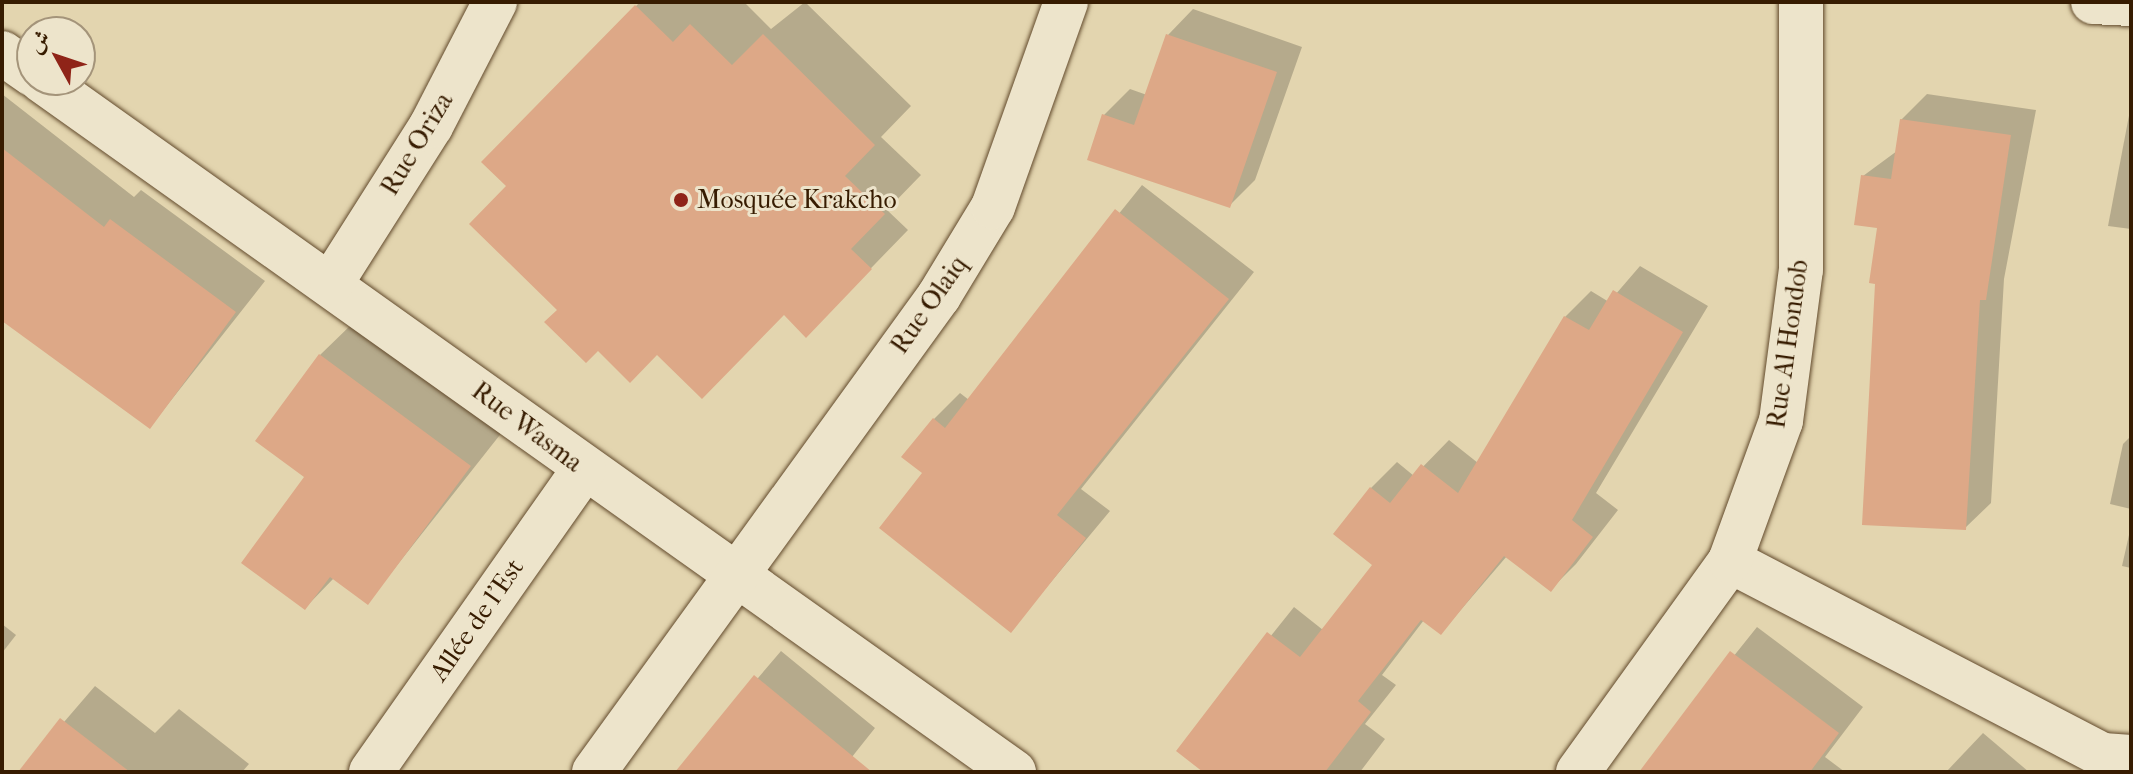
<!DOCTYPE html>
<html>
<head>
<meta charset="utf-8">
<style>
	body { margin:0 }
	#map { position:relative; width:2133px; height:774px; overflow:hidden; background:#e3d5af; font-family:"IM FELL French Canon",Amiri,serif }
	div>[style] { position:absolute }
	.shadow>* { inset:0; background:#0003 }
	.building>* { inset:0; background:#dda887 }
	.roads { filter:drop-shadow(0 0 2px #624a2c) drop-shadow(0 0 2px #624a2c) }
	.minor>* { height:44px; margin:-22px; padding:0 22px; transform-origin:22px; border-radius:22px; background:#ede4cb }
	.dots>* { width:22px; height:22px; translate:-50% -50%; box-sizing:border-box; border:4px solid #ede4cb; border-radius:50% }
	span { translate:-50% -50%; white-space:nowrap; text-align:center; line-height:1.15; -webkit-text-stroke:6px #ede4cb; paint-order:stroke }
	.street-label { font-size:26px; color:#371c01 }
	.poi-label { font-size:26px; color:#371c01 }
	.left { translate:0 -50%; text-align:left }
	.frame { position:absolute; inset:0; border:4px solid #371c01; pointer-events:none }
	.north { position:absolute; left:16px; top:16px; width:80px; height:80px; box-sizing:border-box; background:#ede4cb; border:2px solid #a4947a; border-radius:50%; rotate:310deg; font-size:22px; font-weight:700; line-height:32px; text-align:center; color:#371c01 }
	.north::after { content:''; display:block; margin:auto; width:28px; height:36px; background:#8f2418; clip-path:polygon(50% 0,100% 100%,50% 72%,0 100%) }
</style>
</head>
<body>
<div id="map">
	<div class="shadow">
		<i style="clip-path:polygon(640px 2px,744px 2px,771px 29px,805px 2px,911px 106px,881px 137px,921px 175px,887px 210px,908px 230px,843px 297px,658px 353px,559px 310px,509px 186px,484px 162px)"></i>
		<i style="clip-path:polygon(1193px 9px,1302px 47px,1255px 180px,1229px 206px,1104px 115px,1130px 89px,1147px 95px,1168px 35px)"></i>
		<i style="clip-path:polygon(2px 94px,134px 197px,141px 190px,265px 281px,150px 427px,2px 277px)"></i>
		<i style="clip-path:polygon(1927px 94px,2036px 110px,2004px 279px,1991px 503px,1965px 528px,1863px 176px,1897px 151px,1901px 120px)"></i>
		<i style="clip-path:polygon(2131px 105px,2131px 229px,2108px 226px)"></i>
		<i style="clip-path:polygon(1142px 185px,1254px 272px,1081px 489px,1110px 511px,1011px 630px,925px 473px,934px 419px,960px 393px,969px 400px)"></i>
		<i style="clip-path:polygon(1640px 266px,1708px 306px,1596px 493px,1618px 510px,1576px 564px,1551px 589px,1507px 556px,1441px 633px,1424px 620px,1382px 675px,1396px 685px,1365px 724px,1385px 739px,1360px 772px,1207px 772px,1179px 751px,1294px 607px,1323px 630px,1374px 564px,1371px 488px,1397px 462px,1414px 476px,1449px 440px,1478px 463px,1565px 317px,1591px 291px,1609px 302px)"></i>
		<i style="clip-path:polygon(354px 322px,503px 431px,368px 602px,334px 578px,305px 608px,307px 477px,320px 355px)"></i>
		<i style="clip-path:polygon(2131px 436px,2131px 509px,2110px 504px,2123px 444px)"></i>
		<i style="clip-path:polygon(2131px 526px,2131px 568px,2122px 566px)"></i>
		<i style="clip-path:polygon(2px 624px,16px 635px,2px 653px)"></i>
		<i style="clip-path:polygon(1757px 627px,1863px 707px,1825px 757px,1845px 772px,1641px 772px)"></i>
		<i style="clip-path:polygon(781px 651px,875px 728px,844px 767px,850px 772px,678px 772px)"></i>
		<i style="clip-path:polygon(95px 686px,155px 733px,179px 709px,249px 764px,242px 772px,21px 772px)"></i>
		<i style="clip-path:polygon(1983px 733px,2029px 772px,1946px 772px)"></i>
	</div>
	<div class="building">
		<i style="clip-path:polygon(635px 5px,673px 42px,690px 24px,732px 65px,763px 34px,875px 145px,845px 176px,885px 214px,851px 249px,872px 269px,806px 338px,784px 315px,702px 399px,657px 355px,630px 383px,598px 351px,586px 363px,544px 322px,557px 310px,469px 224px,506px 186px,481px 162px)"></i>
		<i style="clip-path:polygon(1166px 34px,1277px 72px,1230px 208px,1087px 160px,1102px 114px,1134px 125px)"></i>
		<i style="clip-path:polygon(1900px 119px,2011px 135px,1986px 300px,1980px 300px,1966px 530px,1862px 525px,1875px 284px,1869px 283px,1877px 228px,1854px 225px,1861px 175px,1891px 179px)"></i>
		<i style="clip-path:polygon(2px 148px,104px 227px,110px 219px,236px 312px,150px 429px,2px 321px)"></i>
		<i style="clip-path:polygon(1115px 209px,1229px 299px,1057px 515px,1086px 538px,1011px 633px,879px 528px,922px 473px,901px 457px,933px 418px,945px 428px)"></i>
		<i style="clip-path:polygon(1613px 290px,1683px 332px,1572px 520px,1593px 537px,1551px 592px,1504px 556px,1441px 635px,1421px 620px,1358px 701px,1371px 712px,1325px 772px,1203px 772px,1176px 751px,1267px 632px,1300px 657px,1372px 565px,1333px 534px,1370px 487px,1390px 503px,1421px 464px,1458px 493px,1564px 316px,1589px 330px)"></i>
		<i style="clip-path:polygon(319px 354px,471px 466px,368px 605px,330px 577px,305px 610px,241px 563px,304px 477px,255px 441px)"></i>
		<i style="clip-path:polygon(1730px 651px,1839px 733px,1810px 772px,1639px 772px)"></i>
		<i style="clip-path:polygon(754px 675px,872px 772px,675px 772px)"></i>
		<i style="clip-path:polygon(60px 718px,130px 772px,18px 772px)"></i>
	</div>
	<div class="roads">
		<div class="minor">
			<i style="left:2093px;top:2px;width:38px;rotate:3deg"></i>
			<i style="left:2px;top:53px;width:37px;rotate:35deg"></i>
			<i style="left:41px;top:80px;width:1194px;rotate:35.42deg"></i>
			<i style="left:332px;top:282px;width:185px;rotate:-57.6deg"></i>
			<i style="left:431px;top:126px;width:140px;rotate:-62.7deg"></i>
			<i style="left:1730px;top:561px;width:420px;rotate:27.5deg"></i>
			<i style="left:2103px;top:755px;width:28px;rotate:4deg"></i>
			<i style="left:371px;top:772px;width:370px;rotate:-54.9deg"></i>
			<i style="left:594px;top:772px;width:588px;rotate:-54.07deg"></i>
			<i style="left:939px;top:296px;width:104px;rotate:-58.8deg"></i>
			<i style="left:993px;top:207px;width:218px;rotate:-70.4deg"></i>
			<i style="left:1578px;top:772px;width:260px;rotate:-54.2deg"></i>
			<i style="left:1730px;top:561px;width:149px;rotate:-70deg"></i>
			<i style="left:1781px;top:421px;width:152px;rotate:-82.5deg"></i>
			<i style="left:1801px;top:270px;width:268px;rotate:-90deg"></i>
		</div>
	</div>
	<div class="dots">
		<i style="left:681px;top:200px;background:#8f2418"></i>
	</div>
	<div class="street-label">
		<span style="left:417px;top:144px;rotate:-59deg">Rue Oriza</span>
		<span style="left:929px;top:305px;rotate:-55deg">Rue Olaiq</span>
		<span style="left:1788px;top:344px;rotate:-82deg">Rue Al Hondob</span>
		<span style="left:527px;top:427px;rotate:37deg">Rue Wasma</span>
		<span style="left:477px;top:620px;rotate:-55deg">Allée de l'Est</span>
	</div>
	<div class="poi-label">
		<span class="left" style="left:697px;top:200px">Mosquée Krakcho</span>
	</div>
	<div class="frame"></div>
	<div class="north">ش</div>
</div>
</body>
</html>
